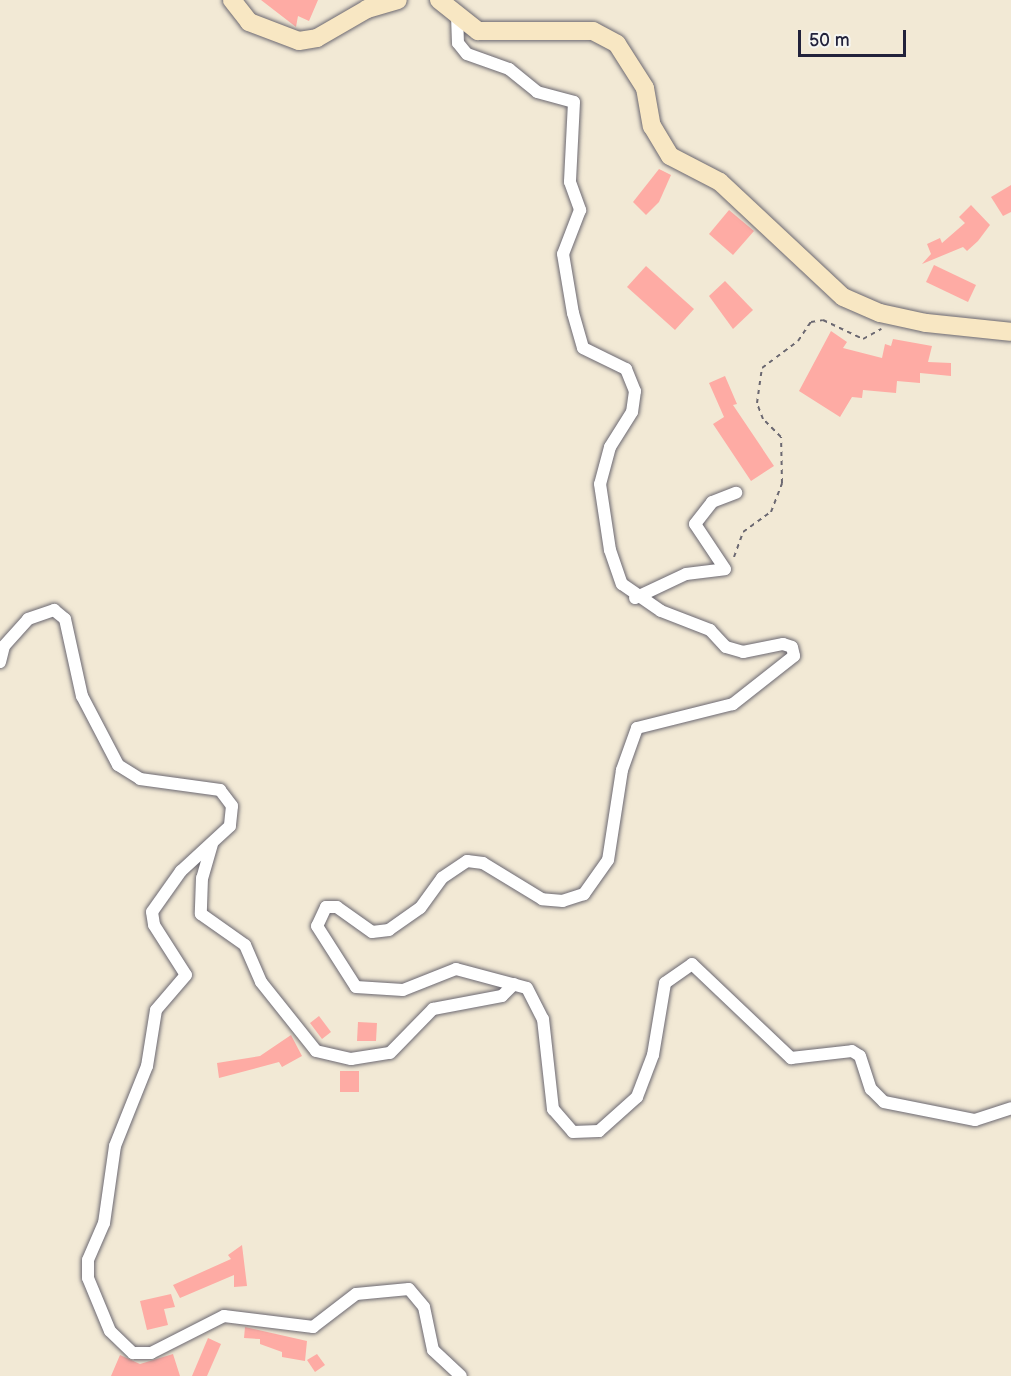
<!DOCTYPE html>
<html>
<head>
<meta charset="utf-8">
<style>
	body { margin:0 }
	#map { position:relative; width:1011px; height:1376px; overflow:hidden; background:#f2e9d5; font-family:"Balsamiq Sans",sans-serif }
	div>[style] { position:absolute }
	.building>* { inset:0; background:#feaba4 }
	.path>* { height:2px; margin-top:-1px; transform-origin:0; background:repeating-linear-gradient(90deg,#6b6871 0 4.5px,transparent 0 9px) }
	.roads { filter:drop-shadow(0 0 2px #6b6871) drop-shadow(0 0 2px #6b6871) }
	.street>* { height:12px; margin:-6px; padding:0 6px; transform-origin:6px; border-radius:6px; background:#fff }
	.secondary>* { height:18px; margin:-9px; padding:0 9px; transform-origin:9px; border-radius:9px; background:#f8e7c3 }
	span { translate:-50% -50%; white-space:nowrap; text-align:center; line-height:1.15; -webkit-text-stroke:4.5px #f6f6f2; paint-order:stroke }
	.scale { position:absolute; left:798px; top:30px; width:108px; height:27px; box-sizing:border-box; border:3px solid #22223b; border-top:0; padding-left:8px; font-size:18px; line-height:21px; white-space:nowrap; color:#22223b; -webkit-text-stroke:4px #f6f6f2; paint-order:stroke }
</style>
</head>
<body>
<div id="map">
	<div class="building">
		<i style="clip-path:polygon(261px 0,318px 0,309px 21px,298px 16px,296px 27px)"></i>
		<i style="clip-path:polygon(659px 169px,671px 175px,659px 202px,646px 215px,633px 202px)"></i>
		<i style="clip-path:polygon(1011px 185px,1011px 212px,1003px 216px,991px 197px)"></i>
		<i style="clip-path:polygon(971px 205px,990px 225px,978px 241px,967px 251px,963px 247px,922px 264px,931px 254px,927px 244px,940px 238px,942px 243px,965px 223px,959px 217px)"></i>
		<i style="clip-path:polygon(729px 210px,754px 231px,733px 255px,709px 234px)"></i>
		<i style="clip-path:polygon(934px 265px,976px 285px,968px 302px,926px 282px)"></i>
		<i style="clip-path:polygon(646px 266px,694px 309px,675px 330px,627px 287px)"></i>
		<i style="clip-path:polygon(725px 281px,753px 310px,733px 329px,709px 296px)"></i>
		<i style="clip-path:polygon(831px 331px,847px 342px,843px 348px,882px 358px,885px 344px,891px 346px,893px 339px,932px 346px,928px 362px,951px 363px,951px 376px,920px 373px,920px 383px,897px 381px,896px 393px,863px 390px,862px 398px,852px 397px,840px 417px,799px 391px)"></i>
		<i style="clip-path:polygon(725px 376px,737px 404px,733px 405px,774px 466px,751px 481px,713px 424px,724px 417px,709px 383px)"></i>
		<i style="clip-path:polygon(319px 1016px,331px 1032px,322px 1039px,310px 1023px)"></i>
		<i style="clip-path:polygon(358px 1022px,377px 1023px,376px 1041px,357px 1041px)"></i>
		<i style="clip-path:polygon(291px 1035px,302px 1056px,282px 1067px,279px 1062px,219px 1078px,217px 1063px,260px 1056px)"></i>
		<i style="clip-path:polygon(340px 1071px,359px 1071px,359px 1092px,340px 1092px)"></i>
		<i style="clip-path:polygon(242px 1245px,247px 1286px,234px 1287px,234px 1275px,180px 1298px,173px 1285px,231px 1259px,228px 1255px)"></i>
		<i style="clip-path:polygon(171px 1294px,175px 1307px,164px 1309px,168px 1325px,147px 1330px,140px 1301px)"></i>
		<i style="clip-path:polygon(245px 1327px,307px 1341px,305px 1361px,282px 1357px,282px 1352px,260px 1344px,260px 1339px,244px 1338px)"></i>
		<i style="clip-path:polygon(208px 1338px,221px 1344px,207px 1376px,192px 1376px)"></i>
		<i style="clip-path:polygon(173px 1354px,180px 1376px,111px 1376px,120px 1355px,140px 1364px)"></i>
		<i style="clip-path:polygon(317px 1354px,325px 1365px,315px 1372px,307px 1360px)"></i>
	</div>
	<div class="path">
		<i style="left:734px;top:557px;width:27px;rotate:-70deg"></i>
		<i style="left:743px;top:532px;width:34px;rotate:-36deg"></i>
		<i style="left:771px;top:512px;width:31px;rotate:-69deg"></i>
		<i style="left:782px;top:483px;width:46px;rotate:-91.2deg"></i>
		<i style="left:781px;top:437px;width:25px;rotate:-135deg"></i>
		<i style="left:763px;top:419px;width:17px;rotate:-111deg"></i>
		<i style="left:757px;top:403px;width:35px;rotate:-82deg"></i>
		<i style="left:762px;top:368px;width:45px;rotate:-36.9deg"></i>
		<i style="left:798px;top:341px;width:23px;rotate:-56deg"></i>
		<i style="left:811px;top:322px;width:12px;rotate:-9deg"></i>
		<i style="left:823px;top:320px;width:44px;rotate:25.4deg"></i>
		<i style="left:863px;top:339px;width:21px;rotate:-29deg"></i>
	</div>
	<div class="roads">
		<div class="street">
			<i style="left:457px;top:15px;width:28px;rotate:88deg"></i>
			<i style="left:458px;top:43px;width:14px;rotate:51deg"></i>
			<i style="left:467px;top:54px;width:45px;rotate:19.7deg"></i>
			<i style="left:509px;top:69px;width:36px;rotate:39deg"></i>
			<i style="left:537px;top:92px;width:38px;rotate:15deg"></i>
			<i style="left:574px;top:102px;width:80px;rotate:92.9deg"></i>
			<i style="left:570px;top:182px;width:30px;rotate:70deg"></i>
			<i style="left:580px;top:210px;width:47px;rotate:111.1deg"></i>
			<i style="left:563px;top:254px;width:60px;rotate:80.4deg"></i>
			<i style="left:573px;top:313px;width:36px;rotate:74deg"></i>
			<i style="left:583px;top:348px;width:48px;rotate:26deg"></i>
			<i style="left:626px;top:369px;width:24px;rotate:68deg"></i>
			<i style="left:635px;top:391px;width:21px;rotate:98deg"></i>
			<i style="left:632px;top:412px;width:41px;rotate:122.2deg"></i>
			<i style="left:610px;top:447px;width:38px;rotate:105deg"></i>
			<i style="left:600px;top:484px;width:67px;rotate:81.4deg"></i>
			<i style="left:610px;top:550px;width:36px;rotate:71deg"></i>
			<i style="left:622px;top:584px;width:47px;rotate:34.7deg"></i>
			<i style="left:661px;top:611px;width:53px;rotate:21.2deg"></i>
			<i style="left:710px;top:630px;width:23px;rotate:47deg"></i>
			<i style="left:726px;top:647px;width:18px;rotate:16deg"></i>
			<i style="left:743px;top:652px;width:41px;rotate:-11.3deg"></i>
			<i style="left:783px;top:644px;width:9px;rotate:18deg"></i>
			<i style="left:792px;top:647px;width:9px;rotate:77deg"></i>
			<i style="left:794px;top:656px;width:78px;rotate:141.8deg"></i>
			<i style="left:733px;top:704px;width:99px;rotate:166deg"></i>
			<i style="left:637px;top:728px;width:45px;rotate:109.7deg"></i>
			<i style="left:622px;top:770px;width:91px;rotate:98.8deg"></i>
			<i style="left:608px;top:860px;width:42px;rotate:125.2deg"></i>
			<i style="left:584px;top:894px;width:22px;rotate:162deg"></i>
			<i style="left:563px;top:901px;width:21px;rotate:-175deg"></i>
			<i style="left:542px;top:899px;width:69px;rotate:-148.6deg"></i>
			<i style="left:483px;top:863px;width:16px;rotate:-173deg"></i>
			<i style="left:467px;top:861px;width:30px;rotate:146deg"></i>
			<i style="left:442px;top:878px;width:37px;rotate:126deg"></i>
			<i style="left:420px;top:908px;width:38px;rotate:145deg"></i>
			<i style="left:389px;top:930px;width:17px;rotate:173deg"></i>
			<i style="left:372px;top:932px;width:43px;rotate:-144.5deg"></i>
			<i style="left:337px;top:907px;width:11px;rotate:180deg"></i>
			<i style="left:326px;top:907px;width:21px;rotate:115deg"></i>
			<i style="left:317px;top:926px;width:72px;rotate:57.4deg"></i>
			<i style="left:356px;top:987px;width:47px;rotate:3.7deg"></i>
			<i style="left:403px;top:990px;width:57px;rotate:-21.6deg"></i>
			<i style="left:456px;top:969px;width:73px;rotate:15deg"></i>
			<i style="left:527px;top:988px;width:35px;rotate:63deg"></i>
			<i style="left:543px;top:1019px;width:91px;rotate:83.7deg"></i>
			<i style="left:553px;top:1109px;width:30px;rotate:49deg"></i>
			<i style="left:573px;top:1132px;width:26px;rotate:-2deg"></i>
			<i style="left:599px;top:1131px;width:51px;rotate:-41.8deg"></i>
			<i style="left:637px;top:1097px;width:45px;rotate:-69.1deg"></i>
			<i style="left:653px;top:1055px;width:73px;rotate:-80.5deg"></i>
			<i style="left:665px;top:983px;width:33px;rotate:-35deg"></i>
			<i style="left:692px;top:964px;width:137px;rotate:43.5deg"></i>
			<i style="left:791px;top:1058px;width:61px;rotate:-6.5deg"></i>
			<i style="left:852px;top:1051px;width:9px;rotate:32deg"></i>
			<i style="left:860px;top:1056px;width:35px;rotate:72deg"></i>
			<i style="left:871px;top:1089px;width:18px;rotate:45deg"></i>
			<i style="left:884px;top:1102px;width:93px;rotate:11.2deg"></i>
			<i style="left:975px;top:1120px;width:38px;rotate:-18deg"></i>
			<i style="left:635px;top:598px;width:56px;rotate:-25.2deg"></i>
			<i style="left:686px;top:574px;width:39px;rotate:-7deg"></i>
			<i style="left:725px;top:569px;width:54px;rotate:-123.7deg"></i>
			<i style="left:695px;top:524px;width:28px;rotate:-52deg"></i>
			<i style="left:712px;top:502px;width:26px;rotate:-21deg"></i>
			<i style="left:0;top:662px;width:16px;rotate:-76deg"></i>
			<i style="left:4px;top:646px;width:36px;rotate:-48deg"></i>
			<i style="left:28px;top:619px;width:28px;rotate:-19deg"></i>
			<i style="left:54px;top:610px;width:14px;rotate:39deg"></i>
			<i style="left:65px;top:619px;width:79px;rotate:77.6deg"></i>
			<i style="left:82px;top:696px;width:78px;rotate:62.4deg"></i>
			<i style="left:118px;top:765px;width:26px;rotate:32deg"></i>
			<i style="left:140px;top:779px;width:81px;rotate:7.8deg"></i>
			<i style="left:220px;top:790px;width:20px;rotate:53deg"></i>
			<i style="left:232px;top:806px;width:20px;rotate:96deg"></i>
			<i style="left:230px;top:826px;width:67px;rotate:137.4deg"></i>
			<i style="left:181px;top:871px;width:50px;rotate:125.3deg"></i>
			<i style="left:152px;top:912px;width:13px;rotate:81deg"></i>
			<i style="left:154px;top:925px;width:59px;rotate:57.4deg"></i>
			<i style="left:186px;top:975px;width:46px;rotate:130.6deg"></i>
			<i style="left:156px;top:1010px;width:57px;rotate:99.1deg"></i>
			<i style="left:147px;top:1066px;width:86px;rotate:111.8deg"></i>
			<i style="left:115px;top:1146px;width:78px;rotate:98.1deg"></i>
			<i style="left:104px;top:1223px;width:40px;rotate:113.4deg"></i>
			<i style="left:88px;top:1260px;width:18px;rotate:90deg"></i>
			<i style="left:88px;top:1278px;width:57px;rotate:67.5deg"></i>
			<i style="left:110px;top:1331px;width:32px;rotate:44deg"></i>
			<i style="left:133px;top:1353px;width:18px"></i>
			<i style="left:151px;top:1353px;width:82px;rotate:-26.9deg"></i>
			<i style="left:224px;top:1316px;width:90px;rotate:7deg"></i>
			<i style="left:313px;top:1327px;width:54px;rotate:-37.5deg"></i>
			<i style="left:356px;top:1294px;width:53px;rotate:-5.4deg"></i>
			<i style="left:409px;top:1289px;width:23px;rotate:50deg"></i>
			<i style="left:424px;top:1307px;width:44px;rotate:78.2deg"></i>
			<i style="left:433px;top:1350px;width:38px;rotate:43deg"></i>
			<i style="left:212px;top:844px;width:35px;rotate:106deg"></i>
			<i style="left:202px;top:878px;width:36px;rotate:92deg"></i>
			<i style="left:201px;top:914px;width:54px;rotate:35.2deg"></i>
			<i style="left:245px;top:945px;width:40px;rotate:66.6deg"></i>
			<i style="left:261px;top:982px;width:88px;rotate:51.4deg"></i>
			<i style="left:316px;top:1051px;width:36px;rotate:13deg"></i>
			<i style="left:351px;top:1059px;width:39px;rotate:-9deg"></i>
			<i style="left:390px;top:1053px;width:62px;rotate:-45.7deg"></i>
			<i style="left:433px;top:1009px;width:70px;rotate:-10.7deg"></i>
			<i style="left:502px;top:996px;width:17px;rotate:-45deg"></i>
		</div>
		<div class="secondary">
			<i style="left:232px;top:0;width:28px;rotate:52deg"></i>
			<i style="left:249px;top:22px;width:53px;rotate:20.8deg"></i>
			<i style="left:299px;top:41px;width:18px;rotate:-9deg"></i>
			<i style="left:317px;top:38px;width:58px;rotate:-30.1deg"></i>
			<i style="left:367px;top:9px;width:32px;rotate:-16deg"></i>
			<i style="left:439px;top:0;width:50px;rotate:38.5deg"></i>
			<i style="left:478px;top:31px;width:115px"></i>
			<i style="left:593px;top:31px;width:27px;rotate:28deg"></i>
			<i style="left:617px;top:44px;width:52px;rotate:57.5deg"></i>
			<i style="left:645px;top:88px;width:39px;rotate:80deg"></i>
			<i style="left:652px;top:126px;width:35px;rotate:59deg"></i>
			<i style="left:670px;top:156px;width:56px;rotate:27.5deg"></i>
			<i style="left:720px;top:182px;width:168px;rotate:43.1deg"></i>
			<i style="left:843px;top:297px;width:40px;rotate:23.4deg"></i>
			<i style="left:880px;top:313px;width:47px;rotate:12.3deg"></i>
			<i style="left:926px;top:323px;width:85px;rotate:6deg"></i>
		</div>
	</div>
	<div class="scale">50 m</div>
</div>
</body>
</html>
